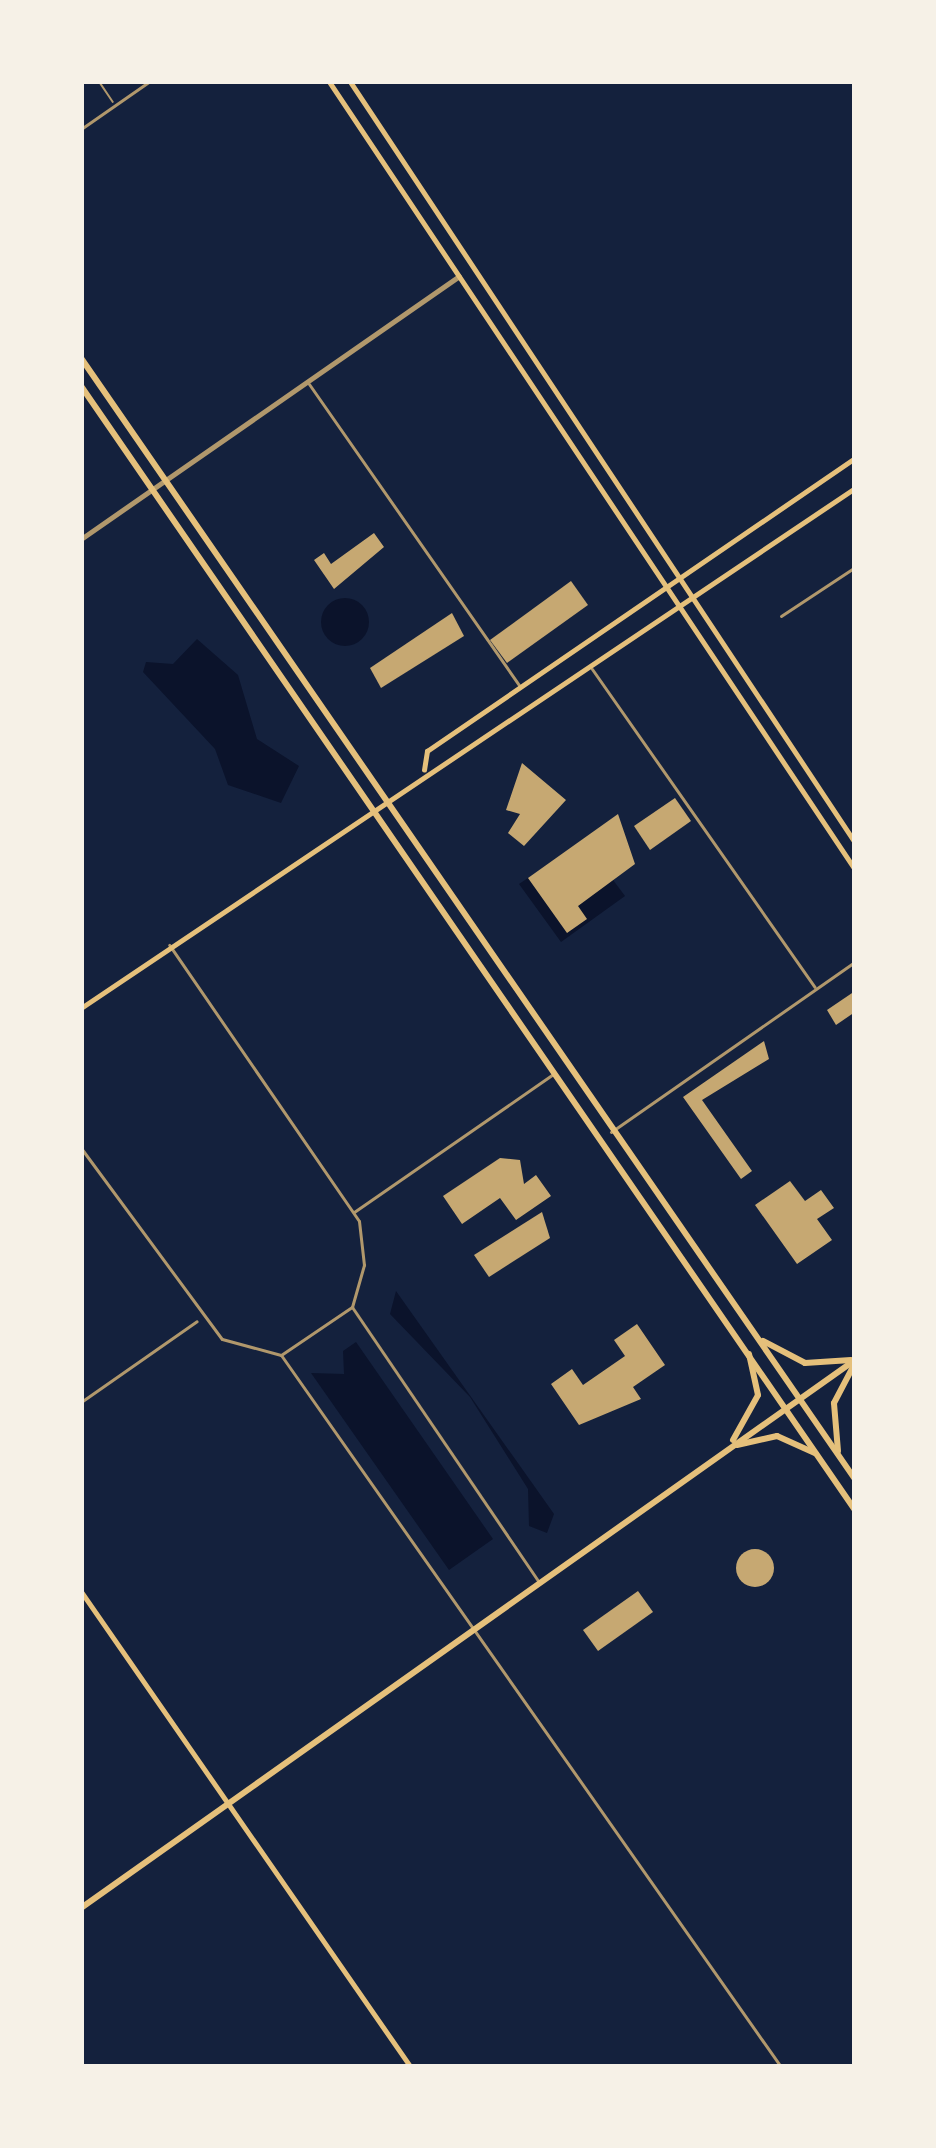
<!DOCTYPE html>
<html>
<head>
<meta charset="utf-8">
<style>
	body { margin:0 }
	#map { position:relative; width:936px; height:2148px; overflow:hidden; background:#14213d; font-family:Jost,sans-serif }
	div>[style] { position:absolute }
	.water>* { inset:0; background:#0b132b }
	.round { border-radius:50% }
	.building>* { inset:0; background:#c6a872 }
	.service>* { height:1.5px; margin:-0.75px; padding:0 0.75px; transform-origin:0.75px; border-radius:0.75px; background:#b1986c }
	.minor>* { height:3px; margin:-1.5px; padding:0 1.5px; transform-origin:1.5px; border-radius:1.5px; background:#b1986c }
	.tertiary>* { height:4.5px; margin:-2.25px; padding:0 2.25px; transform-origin:2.25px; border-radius:2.25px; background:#b1986c }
	.secondary>* { height:4.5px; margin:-2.25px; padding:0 2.25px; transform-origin:2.25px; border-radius:2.25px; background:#e5c07b }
	.primary>* { height:6px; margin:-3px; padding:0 3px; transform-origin:3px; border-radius:3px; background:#e5c07b }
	span { translate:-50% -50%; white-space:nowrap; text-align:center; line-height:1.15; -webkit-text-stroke:9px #f6f1e7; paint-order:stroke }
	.frame { position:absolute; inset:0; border:84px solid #f6f1e7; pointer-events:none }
</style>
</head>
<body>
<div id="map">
	<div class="water">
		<i class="round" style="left:321px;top:598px;width:48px;height:48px"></i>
		<i style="clip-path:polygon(197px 639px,238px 675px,257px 739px,299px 766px,281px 803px,228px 785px,215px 749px,143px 672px,146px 662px,173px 664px)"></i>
		<i style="clip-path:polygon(528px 878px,567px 932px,578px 906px,613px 880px,625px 896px,561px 942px,519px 884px)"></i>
		<i style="clip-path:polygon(396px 1291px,554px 1514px,547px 1533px,529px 1526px,528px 1489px,470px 1397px,390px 1314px)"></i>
		<i style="clip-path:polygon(356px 1342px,493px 1539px,449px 1570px,311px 1373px,344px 1374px,343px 1351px)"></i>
	</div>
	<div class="building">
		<i style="clip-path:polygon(374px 533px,384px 547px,334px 589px,314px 560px,324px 553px,331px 564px)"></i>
		<i style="clip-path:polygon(571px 581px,588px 605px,507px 663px,490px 640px)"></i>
		<i style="clip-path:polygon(452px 613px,464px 636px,381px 688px,370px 668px)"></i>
		<i style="clip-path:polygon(522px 763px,566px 800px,524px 846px,508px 833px,520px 814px,506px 810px)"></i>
		<i style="clip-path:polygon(675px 798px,691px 821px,650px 850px,634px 826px)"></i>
		<i style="clip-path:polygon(618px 814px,635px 864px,578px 906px,587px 919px,567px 933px,528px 878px)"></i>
		<i style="clip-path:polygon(855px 991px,855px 1012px,836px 1025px,827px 1010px)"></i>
		<i style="clip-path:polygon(764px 1041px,769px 1059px,702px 1100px,752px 1171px,741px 1179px,683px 1097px)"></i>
		<i style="clip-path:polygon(500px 1158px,520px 1160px,524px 1184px,536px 1175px,551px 1196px,516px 1220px,500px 1198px,462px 1224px,443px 1196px)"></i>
		<i style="clip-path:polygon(790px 1181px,805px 1201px,821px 1190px,834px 1208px,817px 1219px,832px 1240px,797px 1264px,755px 1205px)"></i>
		<i style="clip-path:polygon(542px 1212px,550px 1238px,489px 1277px,474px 1255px)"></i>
		<i style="clip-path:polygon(637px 1324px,665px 1365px,633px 1387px,641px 1399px,579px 1425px,551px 1384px,572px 1369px,583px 1385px,625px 1356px,614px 1340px)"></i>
		<i class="round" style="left:736px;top:1549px;width:38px;height:38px"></i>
		<i style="clip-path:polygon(638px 1591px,653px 1612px,598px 1651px,583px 1630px)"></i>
	</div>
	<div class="service">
		<i style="left:99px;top:81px;width:25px;rotate:56deg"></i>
	</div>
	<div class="minor">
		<i style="left:81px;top:129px;width:84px;rotate:-34.8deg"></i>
		<i style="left:309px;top:384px;width:368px;rotate:55.1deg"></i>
		<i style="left:781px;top:616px;width:89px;rotate:-33.5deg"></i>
		<i style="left:592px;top:669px;width:388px;rotate:55deg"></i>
		<i style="left:611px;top:1132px;width:297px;rotate:-34.9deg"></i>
		<i style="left:81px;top:1148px;width:237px;rotate:53.6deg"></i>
		<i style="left:222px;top:1339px;width:61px;rotate:15.2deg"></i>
		<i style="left:281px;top:1355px;width:86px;rotate:-34.1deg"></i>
		<i style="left:352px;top:1307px;width:44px;rotate:-74.1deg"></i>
		<i style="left:364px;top:1265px;width:44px;rotate:-96.5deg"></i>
		<i style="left:359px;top:1221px;width:335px;rotate:-124.5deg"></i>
		<i style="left:354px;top:1212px;width:241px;rotate:-34.7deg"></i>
		<i style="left:352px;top:1307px;width:331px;rotate:55.8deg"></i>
		<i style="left:281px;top:1355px;width:870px;rotate:54.92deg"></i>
		<i style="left:81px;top:1402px;width:141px;rotate:-34.9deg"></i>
	</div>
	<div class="tertiary">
		<i style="left:81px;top:539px;width:460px;rotate:-34.8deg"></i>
	</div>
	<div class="secondary">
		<i style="left:329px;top:81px;width:947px;rotate:56.28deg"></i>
		<i style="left:350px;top:81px;width:913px;rotate:56.43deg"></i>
		<i style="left:424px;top:770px;width:19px;rotate:-81deg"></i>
		<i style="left:427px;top:751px;width:519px;rotate:-34.39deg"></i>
		<i style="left:81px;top:1008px;width:932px;rotate:-33.89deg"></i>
		<i style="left:81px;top:1591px;width:579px;rotate:55.27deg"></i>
	</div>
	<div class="primary">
		<i style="left:81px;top:358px;width:1362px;rotate:55.38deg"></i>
		<i style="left:81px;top:386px;width:1365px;rotate:55.45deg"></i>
		<i style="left:763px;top:1341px;width:47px;rotate:27.6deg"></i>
		<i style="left:805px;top:1363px;width:46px;rotate:-3.7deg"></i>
		<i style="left:733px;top:1440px;width:51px;rotate:-60.9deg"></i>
		<i style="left:758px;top:1395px;width:42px;rotate:-102.4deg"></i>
		<i style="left:737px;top:1445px;width:41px;rotate:-12.7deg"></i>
		<i style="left:777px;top:1436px;width:42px;rotate:24.1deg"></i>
		<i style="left:838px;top:1451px;width:48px;rotate:-94.8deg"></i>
		<i style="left:834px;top:1403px;width:45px;rotate:-62.3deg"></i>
		<i style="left:81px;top:1908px;width:948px;rotate:-35.3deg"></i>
	</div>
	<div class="frame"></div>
</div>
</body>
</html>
